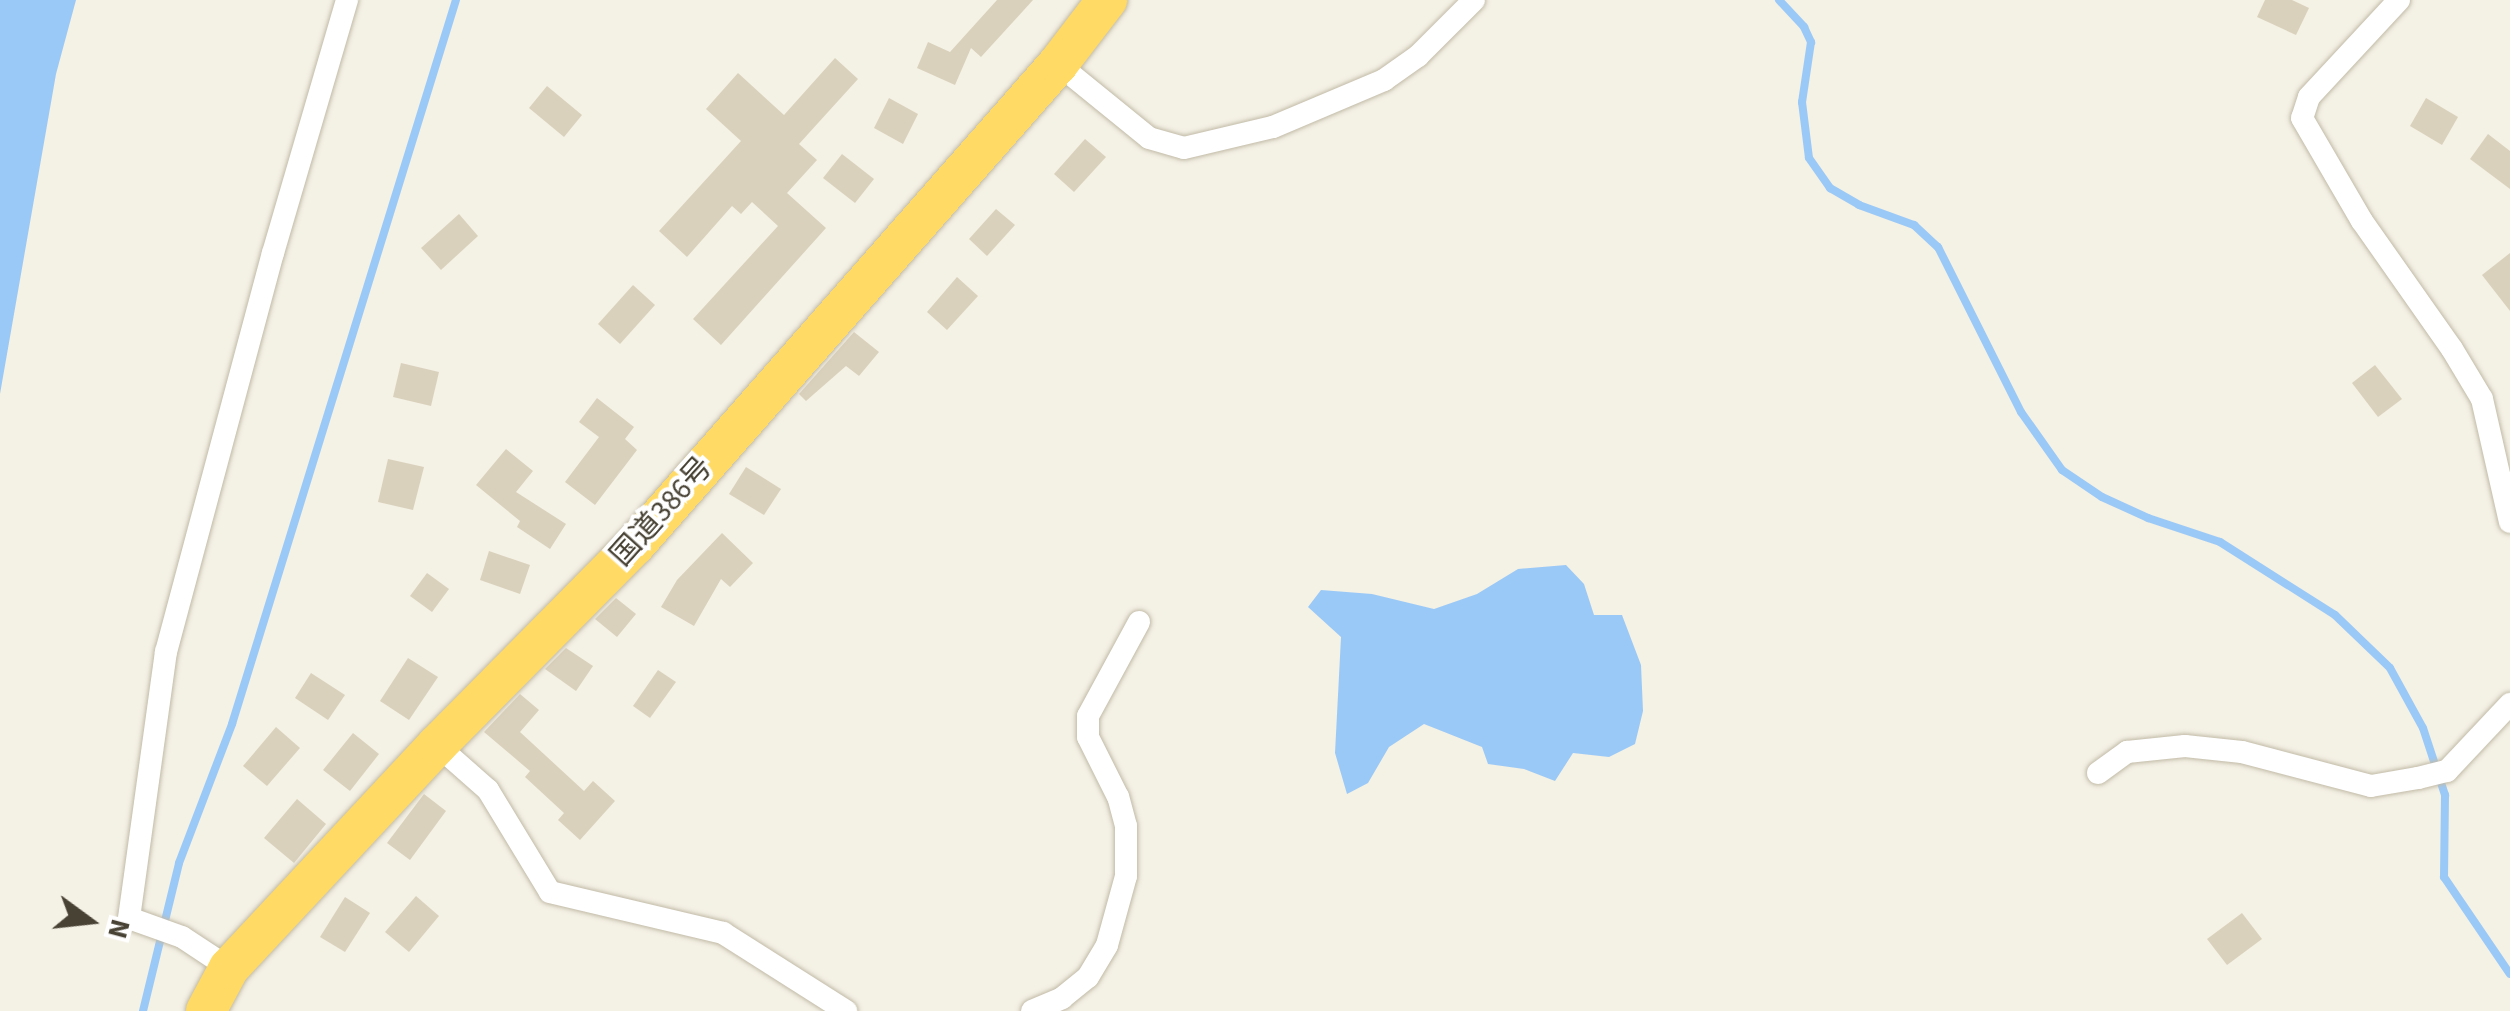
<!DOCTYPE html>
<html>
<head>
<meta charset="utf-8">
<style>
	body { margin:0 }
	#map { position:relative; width:2510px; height:1011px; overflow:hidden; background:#f4f1e5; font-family:"Source Sans 3","Noto Sans JP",sans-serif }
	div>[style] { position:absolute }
	.water>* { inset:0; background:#9bc9f7 }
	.stream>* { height:8px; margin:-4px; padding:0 4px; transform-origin:4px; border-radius:4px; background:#9bc9f7 }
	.building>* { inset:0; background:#dad1bc }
	.roads { filter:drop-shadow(0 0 2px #c1baa7) drop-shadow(0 0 2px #c1baa7) }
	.street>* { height:22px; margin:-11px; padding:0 11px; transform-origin:11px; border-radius:11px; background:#fff }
	.highway>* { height:40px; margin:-20px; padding:0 20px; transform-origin:20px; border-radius:20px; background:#ffda65 }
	span { translate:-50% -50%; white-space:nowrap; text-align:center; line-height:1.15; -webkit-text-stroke:8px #fff; paint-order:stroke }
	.street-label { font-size:30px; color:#484234 }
	.north { position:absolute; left:40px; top:871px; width:100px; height:100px; -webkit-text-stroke:8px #fff; paint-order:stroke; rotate:105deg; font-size:28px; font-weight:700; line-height:40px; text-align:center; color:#484234 }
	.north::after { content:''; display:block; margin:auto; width:35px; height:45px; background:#484234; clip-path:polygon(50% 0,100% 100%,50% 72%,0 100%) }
</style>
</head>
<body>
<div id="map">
	<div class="water">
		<i style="clip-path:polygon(0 0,76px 0,56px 74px,0 394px)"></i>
		<i style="clip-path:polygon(1566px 565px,1584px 584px,1594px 615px,1622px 615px,1641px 665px,1643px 711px,1635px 744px,1609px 757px,1573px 753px,1555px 781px,1524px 769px,1488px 764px,1482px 747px,1424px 724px,1389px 747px,1368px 783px,1347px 794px,1335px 753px,1341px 637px,1308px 607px,1321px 590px,1372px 594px,1434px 609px,1477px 594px,1518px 569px)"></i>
	</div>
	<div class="stream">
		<i style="left:1779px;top:0;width:37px;rotate:47deg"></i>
		<i style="left:1804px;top:27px;width:17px;rotate:65deg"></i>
		<i style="left:1811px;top:42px;width:61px;rotate:98.5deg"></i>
		<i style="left:1802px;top:102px;width:56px;rotate:82.9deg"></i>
		<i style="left:1809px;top:158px;width:37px;rotate:55deg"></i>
		<i style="left:1830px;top:188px;width:34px;rotate:30deg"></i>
		<i style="left:1859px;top:205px;width:59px;rotate:20deg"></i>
		<i style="left:1914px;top:225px;width:33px;rotate:43deg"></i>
		<i style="left:1938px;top:247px;width:185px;rotate:63.3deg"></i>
		<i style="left:2021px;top:412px;width:71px;rotate:54.7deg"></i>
		<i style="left:2062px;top:470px;width:48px;rotate:34deg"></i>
		<i style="left:2102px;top:497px;width:51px;rotate:24.5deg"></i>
		<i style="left:2148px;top:518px;width:76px;rotate:18.4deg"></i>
		<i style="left:2220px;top:542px;width:136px;rotate:32.4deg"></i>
		<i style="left:2335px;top:615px;width:76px;rotate:43.9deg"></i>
		<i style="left:2390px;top:668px;width:68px;rotate:61.2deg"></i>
		<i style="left:2423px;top:728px;width:71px;rotate:71.8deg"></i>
		<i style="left:2445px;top:795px;width:82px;rotate:90.7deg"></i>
		<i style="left:2444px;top:877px;width:117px;rotate:55.8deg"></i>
		<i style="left:143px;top:1011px;width:152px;rotate:-76.3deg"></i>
		<i style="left:179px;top:863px;width:149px;rotate:-69.1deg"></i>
		<i style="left:232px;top:724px;width:758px;rotate:-72.81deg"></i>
	</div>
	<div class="building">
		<i style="clip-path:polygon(997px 0,1033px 0,981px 57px,971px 48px,955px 85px,917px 68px,928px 42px,950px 52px)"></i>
		<i style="clip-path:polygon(2265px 0,2292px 0,2309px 8px,2296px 35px,2257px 17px)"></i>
		<i style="clip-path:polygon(835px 58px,858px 79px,799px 144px,817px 160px,787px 193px,826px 228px,721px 345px,693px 319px,778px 226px,752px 202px,741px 214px,732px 206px,687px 257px,659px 231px,741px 141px,706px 109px,738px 73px,784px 115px)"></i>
		<i style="clip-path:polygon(547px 86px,582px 115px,564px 137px,529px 108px)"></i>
		<i style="clip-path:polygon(889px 98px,918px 114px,903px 144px,874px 128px)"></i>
		<i style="clip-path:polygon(2426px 98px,2458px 117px,2442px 145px,2410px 126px)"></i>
		<i style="clip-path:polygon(2488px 134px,2510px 151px,2510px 189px,2470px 159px)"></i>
		<i style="clip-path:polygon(1085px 139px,1106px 157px,1074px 192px,1054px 174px)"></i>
		<i style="clip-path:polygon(842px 154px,874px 179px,855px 203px,823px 178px)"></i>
		<i style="clip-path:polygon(996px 209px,1015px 225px,987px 256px,969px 239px)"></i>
		<i style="clip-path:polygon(459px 214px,478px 236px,441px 270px,421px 248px)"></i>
		<i style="clip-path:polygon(2510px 253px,2510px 311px,2482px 275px)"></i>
		<i style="clip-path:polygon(957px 277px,978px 296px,947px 330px,927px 312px)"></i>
		<i style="clip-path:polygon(633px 285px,655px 305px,620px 344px,598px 324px)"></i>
		<i style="clip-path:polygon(854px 332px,879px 352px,859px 376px,846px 366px,806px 401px,799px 394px)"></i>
		<i style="clip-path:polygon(401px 363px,439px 372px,431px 406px,393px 397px)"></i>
		<i style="clip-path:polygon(2375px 365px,2402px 399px,2378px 417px,2352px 383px)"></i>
		<i style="clip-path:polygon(597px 398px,634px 427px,625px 439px,637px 450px,595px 505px,565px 482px,599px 437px,579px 422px)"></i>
		<i style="clip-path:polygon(506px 449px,533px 471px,516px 492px,566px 524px,550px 549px,517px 527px,520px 521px,476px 485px)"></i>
		<i style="clip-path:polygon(388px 459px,424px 467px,413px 510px,378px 502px)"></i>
		<i style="clip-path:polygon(746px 467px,781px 489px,764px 515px,729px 494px)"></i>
		<i style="clip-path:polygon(722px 533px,753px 563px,730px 587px,721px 579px,694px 626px,661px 607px,677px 580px)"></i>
		<i style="clip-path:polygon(489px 551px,530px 565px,520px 594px,480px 580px)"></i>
		<i style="clip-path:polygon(427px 573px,449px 589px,432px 612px,410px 596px)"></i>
		<i style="clip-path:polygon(616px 598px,636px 614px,617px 637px,595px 619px)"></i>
		<i style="clip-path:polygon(566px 648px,593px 666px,576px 691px,545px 669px)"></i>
		<i style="clip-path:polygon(408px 658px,438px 677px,409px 720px,380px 701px)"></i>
		<i style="clip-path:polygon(658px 670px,676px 682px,650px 718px,633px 706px)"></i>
		<i style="clip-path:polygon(311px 673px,345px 695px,328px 720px,295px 698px)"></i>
		<i style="clip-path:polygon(520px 694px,539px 710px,520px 732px,584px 791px,593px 781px,615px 801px,580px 840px,558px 820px,564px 813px,525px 777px,530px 771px,484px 732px)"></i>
		<i style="clip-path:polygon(276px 727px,300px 748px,267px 786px,243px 766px)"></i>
		<i style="clip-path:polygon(353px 733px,379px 754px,350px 791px,323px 770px)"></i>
		<i style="clip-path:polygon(424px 794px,446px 811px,410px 860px,387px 843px)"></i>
		<i style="clip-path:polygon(297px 799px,326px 824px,294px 863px,264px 838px)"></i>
		<i style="clip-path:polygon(416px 896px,439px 916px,409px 952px,385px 932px)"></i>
		<i style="clip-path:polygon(345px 897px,370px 913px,345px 952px,320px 937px)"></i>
		<i style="clip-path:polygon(2242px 913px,2262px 939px,2227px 965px,2207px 939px)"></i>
	</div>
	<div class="roads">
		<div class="street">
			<i style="left:2399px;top:0;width:132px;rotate:132.9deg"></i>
			<i style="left:2309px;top:97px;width:22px;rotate:108deg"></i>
			<i style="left:2302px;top:118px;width:119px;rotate:59.8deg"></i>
			<i style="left:2362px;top:221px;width:156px;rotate:54.9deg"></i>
			<i style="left:2452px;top:349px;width:58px;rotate:59deg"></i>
			<i style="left:2482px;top:399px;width:126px;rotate:77.2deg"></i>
			<i style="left:1058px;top:64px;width:117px;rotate:39.1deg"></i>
			<i style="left:1149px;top:138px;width:36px;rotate:16deg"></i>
			<i style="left:1184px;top:148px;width:91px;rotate:-13.3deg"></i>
			<i style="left:1273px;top:127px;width:121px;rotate:-22.9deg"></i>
			<i style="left:1384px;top:80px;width:42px;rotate:-35.2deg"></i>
			<i style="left:1418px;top:56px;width:79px;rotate:-45deg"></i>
			<i style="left:437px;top:745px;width:68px;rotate:41.4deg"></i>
			<i style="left:488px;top:790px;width:119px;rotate:58.7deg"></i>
			<i style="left:550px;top:892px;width:178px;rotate:13.3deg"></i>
			<i style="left:723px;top:933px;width:146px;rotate:32.4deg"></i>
			<i style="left:2098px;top:773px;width:36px;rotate:-36deg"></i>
			<i style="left:2127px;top:752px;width:58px;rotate:-5.9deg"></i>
			<i style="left:2185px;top:746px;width:57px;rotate:6deg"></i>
			<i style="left:2242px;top:752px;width:133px;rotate:14.8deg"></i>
			<i style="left:2371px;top:786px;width:48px;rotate:-9.7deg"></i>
			<i style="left:2418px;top:778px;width:30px;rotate:-14deg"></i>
			<i style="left:2447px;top:771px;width:92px;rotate:-46.8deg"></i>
			<i style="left:229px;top:968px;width:56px;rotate:-146.6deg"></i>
			<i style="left:182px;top:937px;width:56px;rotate:-160.3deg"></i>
			<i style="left:129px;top:918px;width:269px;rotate:-82.1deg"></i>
			<i style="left:166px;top:652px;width:413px;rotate:-75deg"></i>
			<i style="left:273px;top:253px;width:264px;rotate:-73.7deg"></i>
			<i style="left:1032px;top:1011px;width:33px;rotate:-23deg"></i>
			<i style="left:1062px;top:998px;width:33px;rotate:-39deg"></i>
			<i style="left:1088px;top:977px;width:37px;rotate:-59deg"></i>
			<i style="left:1107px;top:945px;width:72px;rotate:-74.6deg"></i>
			<i style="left:1126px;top:876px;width:50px;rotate:-90deg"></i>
			<i style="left:1126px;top:826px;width:30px;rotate:-105deg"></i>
			<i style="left:1118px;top:797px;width:67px;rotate:-116.6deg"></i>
			<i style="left:1088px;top:737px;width:21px;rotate:-90deg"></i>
			<i style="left:1088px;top:716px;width:107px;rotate:-61.5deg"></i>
		</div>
		<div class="highway">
			<i style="left:206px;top:1011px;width:49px;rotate:-61.9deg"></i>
			<i style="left:229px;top:968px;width:305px;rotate:-47deg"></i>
			<i style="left:437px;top:745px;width:281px;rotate:-45.3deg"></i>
			<i style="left:635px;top:545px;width:641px;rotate:-48.67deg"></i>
			<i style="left:1058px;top:64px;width:81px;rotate:-52.6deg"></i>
		</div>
	</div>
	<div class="street-label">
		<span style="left:662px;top:512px;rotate:-48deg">国道386号</span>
	</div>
	<div class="north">N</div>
</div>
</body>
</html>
